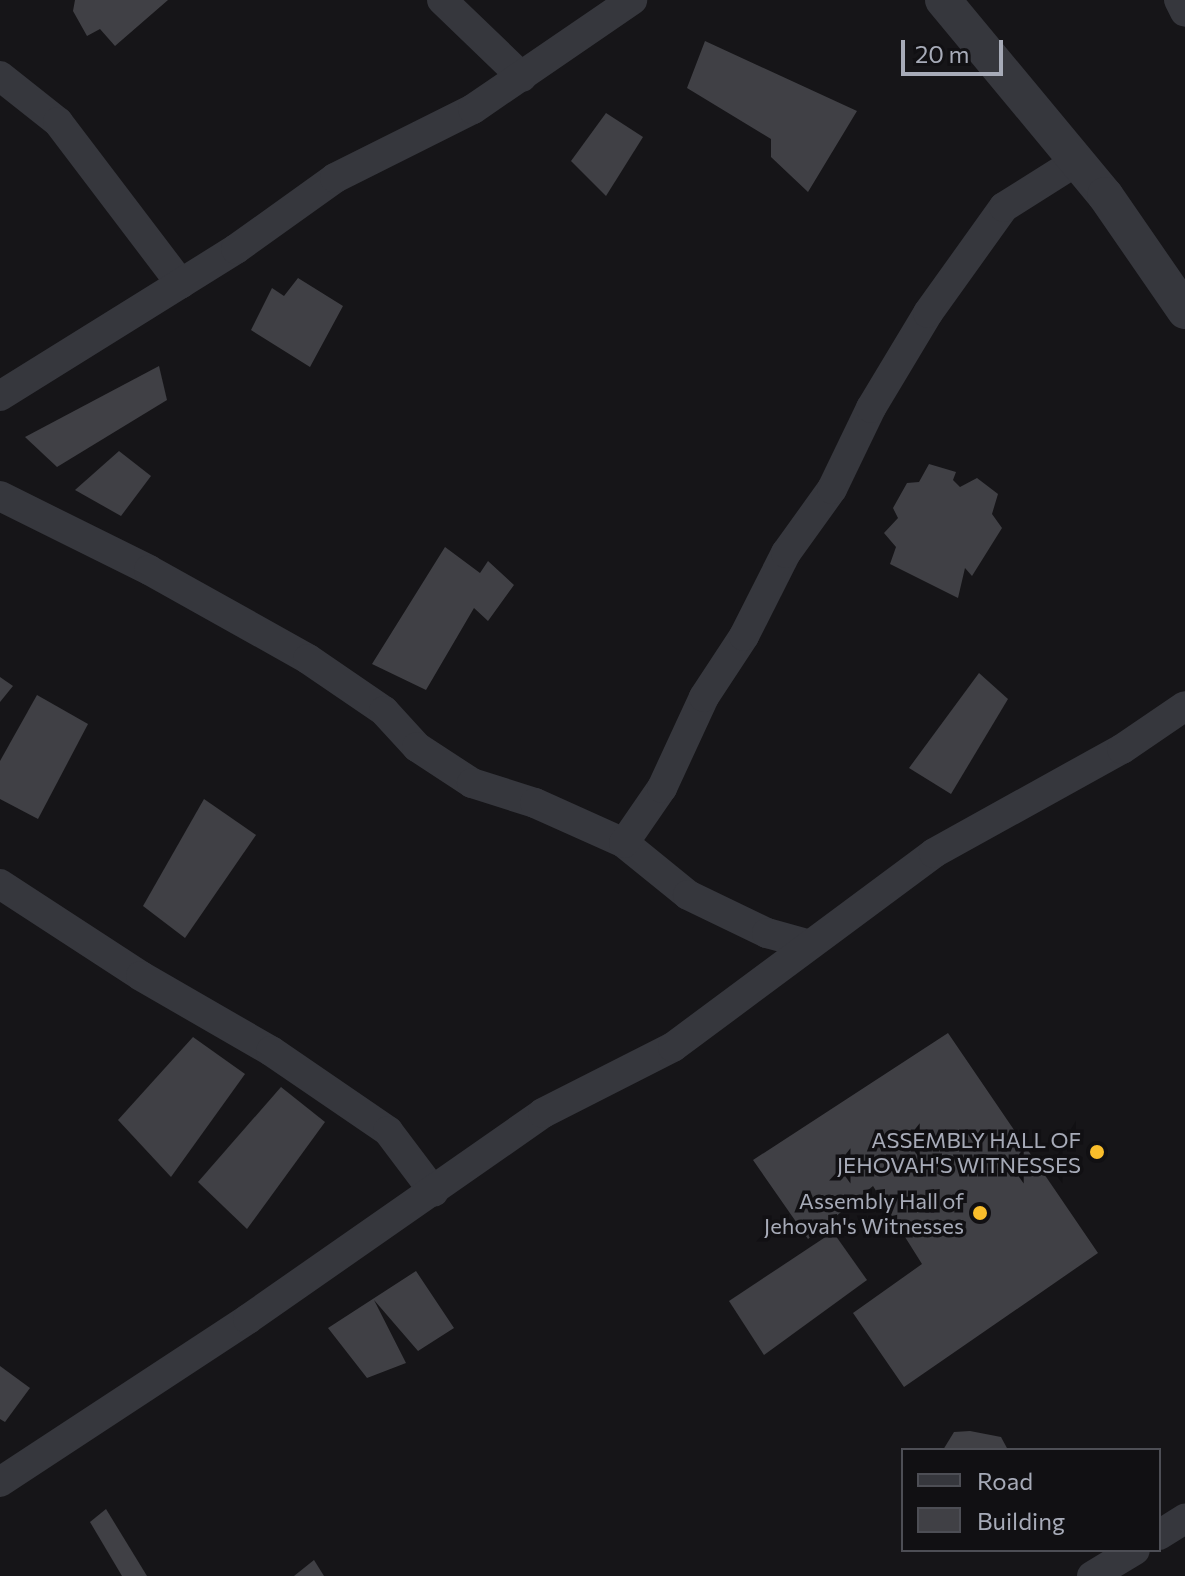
<!DOCTYPE html>
<html>
<head>
<meta charset="utf-8">
<style>
	body { margin:0 }
	#map { position:relative; width:1185px; height:1576px; overflow:hidden; background:#161518; font-family:Commissioner,sans-serif }
	div>[style] { position:absolute }
	.building>* { inset:0; background:#404045 }
	.minor>* { height:30px; margin:-15px; padding:0 15px; transform-origin:15px; border-radius:15px; background:#36373d }
	.tertiary>* { height:36px; margin:-18px; padding:0 18px; transform-origin:18px; border-radius:18px; background:#36373d }
	.dots>* { width:22px; height:22px; translate:-50% -50%; box-sizing:border-box; border:4px solid #111013; border-radius:50% }
	span { translate:-50% -50%; white-space:nowrap; text-align:center; line-height:1.15; -webkit-text-stroke:7px #111013; paint-order:stroke }
	.poi-label { font-size:22px; color:#a7abb8 }
	.right { translate:-100% -50%; text-align:right }
	.legend { position:absolute; left:901px; top:1448px; width:260px; height:104px; box-sizing:border-box; background:#111013; border:2px solid #4d4e55; margin:0; padding:10px 14px; list-style:none; font-size:24px; color:#a7abb8 }
	.legend li { display:flex; align-items:center; gap:16px; height:40px }
	.legend b { width:40px; border:2px solid #4d4e55 }
	.scale { position:absolute; left:901px; top:40px; width:102px; height:36px; box-sizing:border-box; border:4px solid #a7abb8; border-top:0; padding-left:10px; font-size:24px; line-height:28px; white-space:nowrap; color:#a7abb8; -webkit-text-stroke:6px #111013; paint-order:stroke }
</style>
</head>
<body>
<div id="map">
	<div class="building">
		<i style="clip-path:polygon(75px 0,168px 0,115px 46px,100px 29px,87px 36px,73px 11px)"></i>
		<i style="clip-path:polygon(705px 41px,857px 111px,808px 192px,771px 157px,771px 139px,687px 88px)"></i>
		<i style="clip-path:polygon(606px 113px,643px 137px,606px 196px,571px 161px)"></i>
		<i style="clip-path:polygon(298px 278px,343px 306px,310px 367px,251px 330px,272px 288px,284px 296px)"></i>
		<i style="clip-path:polygon(159px 366px,167px 400px,57px 467px,25px 437px)"></i>
		<i style="clip-path:polygon(119px 451px,151px 476px,121px 516px,75px 490px)"></i>
		<i style="clip-path:polygon(929px 464px,956px 472px,953px 480px,960px 487px,977px 478px,998px 494px,992px 514px,1002px 528px,972px 576px,965px 568px,958px 598px,890px 564px,896px 547px,884px 533px,898px 518px,893px 508px,907px 483px,919px 482px)"></i>
		<i style="clip-path:polygon(445px 547px,480px 573px,488px 561px,514px 585px,488px 621px,474px 608px,426px 690px,372px 664px)"></i>
		<i style="clip-path:polygon(979px 673px,1008px 699px,951px 794px,909px 768px)"></i>
		<i style="clip-path:polygon(0 677px,13px 686px,0 702px)"></i>
		<i style="clip-path:polygon(37px 695px,88px 724px,38px 819px,0 799px,0 761px)"></i>
		<i style="clip-path:polygon(204px 799px,256px 835px,185px 938px,143px 906px)"></i>
		<i style="clip-path:polygon(948px 1033px,1098px 1253px,904px 1387px,853px 1313px,922px 1264px,873px 1186px,808px 1239px,753px 1160px)"></i>
		<i style="clip-path:polygon(193px 1037px,245px 1074px,171px 1177px,118px 1120px)"></i>
		<i style="clip-path:polygon(281px 1087px,325px 1122px,247px 1229px,198px 1182px)"></i>
		<i style="clip-path:polygon(833px 1232px,867px 1280px,764px 1355px,729px 1301px)"></i>
		<i style="clip-path:polygon(416px 1271px,454px 1328px,418px 1351px,374px 1300px,406px 1363px,367px 1378px,328px 1328px)"></i>
		<i style="clip-path:polygon(0 1366px,30px 1388px,5px 1422px,0 1419px)"></i>
		<i style="clip-path:polygon(970px 1431px,1001px 1437px,1008px 1450px,943px 1450px,954px 1432px)"></i>
		<i style="clip-path:polygon(106px 1509px,147px 1576px,122px 1576px,90px 1522px)"></i>
		<i style="clip-path:polygon(314px 1560px,324px 1576px,294px 1576px)"></i>
	</div>
	<div class="minor">
		<i style="left:442px;top:0;width:111px;rotate:43.9deg"></i>
		<i style="left:1179px;top:0;width:13px;rotate:63deg"></i>
		<i style="left:0;top:76px;width:74px;rotate:38.4deg"></i>
		<i style="left:58px;top:122px;width:203px;rotate:52.8deg"></i>
		<i style="left:0;top:396px;width:278px;rotate:-31.9deg"></i>
		<i style="left:236px;top:249px;width:122px;rotate:-35.6deg"></i>
		<i style="left:335px;top:178px;width:154px;rotate:-26.6deg"></i>
		<i style="left:473px;top:109px;width:193px;rotate:-34.4deg"></i>
		<i style="left:0;top:496px;width:166px;rotate:26.4deg"></i>
		<i style="left:149px;top:570px;width:182px;rotate:29.2deg"></i>
		<i style="left:308px;top:659px;width:92px;rotate:34.4deg"></i>
		<i style="left:384px;top:711px;width:49px;rotate:47.5deg"></i>
		<i style="left:417px;top:747px;width:66px;rotate:33.2deg"></i>
		<i style="left:472px;top:783px;width:66px;rotate:17.6deg"></i>
		<i style="left:535px;top:803px;width:98px;rotate:24.2deg"></i>
		<i style="left:624px;top:843px;width:82px;rotate:39.1deg"></i>
		<i style="left:688px;top:895px;width:88px;rotate:25.7deg"></i>
		<i style="left:767px;top:933px;width:41px;rotate:15.4deg"></i>
		<i style="left:624px;top:843px;width:67px;rotate:-55.4deg"></i>
		<i style="left:662px;top:788px;width:100px;rotate:-65.2deg"></i>
		<i style="left:704px;top:697px;width:73px;rotate:-56.7deg"></i>
		<i style="left:744px;top:636px;width:93px;rotate:-63.2deg"></i>
		<i style="left:786px;top:553px;width:79px;rotate:-54.3deg"></i>
		<i style="left:832px;top:489px;width:90px;rotate:-64.3deg"></i>
		<i style="left:871px;top:408px;width:111px;rotate:-59deg"></i>
		<i style="left:928px;top:313px;width:130px;rotate:-54.4deg"></i>
		<i style="left:1004px;top:207px;width:86px;rotate:-32.2deg"></i>
		<i style="left:0;top:884px;width:168px;rotate:33.1deg"></i>
		<i style="left:141px;top:976px;width:150px;rotate:30deg"></i>
		<i style="left:271px;top:1051px;width:142px;rotate:34.4deg"></i>
		<i style="left:388px;top:1131px;width:76px;rotate:53deg"></i>
		<i style="left:0;top:1482px;width:297px;rotate:-33.3deg"></i>
		<i style="left:248px;top:1319px;width:360px;rotate:-34.9deg"></i>
		<i style="left:543px;top:1113px;width:146px;rotate:-26.9deg"></i>
		<i style="left:673px;top:1047px;width:325px;rotate:-36.6deg"></i>
		<i style="left:934px;top:853px;width:215px;rotate:-29deg"></i>
		<i style="left:1122px;top:749px;width:76px;rotate:-34.3deg"></i>
		<i style="left:1159px;top:1535px;width:31px;rotate:-32deg"></i>
		<i style="left:1092px;top:1576px;width:50px;rotate:-31.2deg"></i>
	</div>
	<div class="tertiary">
		<i style="left:943px;top:0;width:254px;rotate:50.3deg"></i>
		<i style="left:1105px;top:195px;width:141px;rotate:55.4deg"></i>
	</div>
	<div class="dots">
		<i style="left:1097px;top:1152px;background:#fabe2b"></i>
		<i style="left:980px;top:1213px;background:#fabe2b"></i>
	</div>
	<div class="poi-label">
		<span class="right" style="left:1081px;top:1152px">ASSEMBLY HALL OF<br>JEHOVAH'S WITNESSES</span>
		<span class="right" style="left:964px;top:1213px">Assembly Hall of<br>Jehovah's Witnesses</span>
	</div>
	<ul class="legend">
	<li><b style="height:10px;background:#36373d"></b>Road</li>
	<li><b style="height:22px;background:#404045"></b>Building</li>
	</ul>
	<div class="scale">20 m</div>
</div>
</body>
</html>
